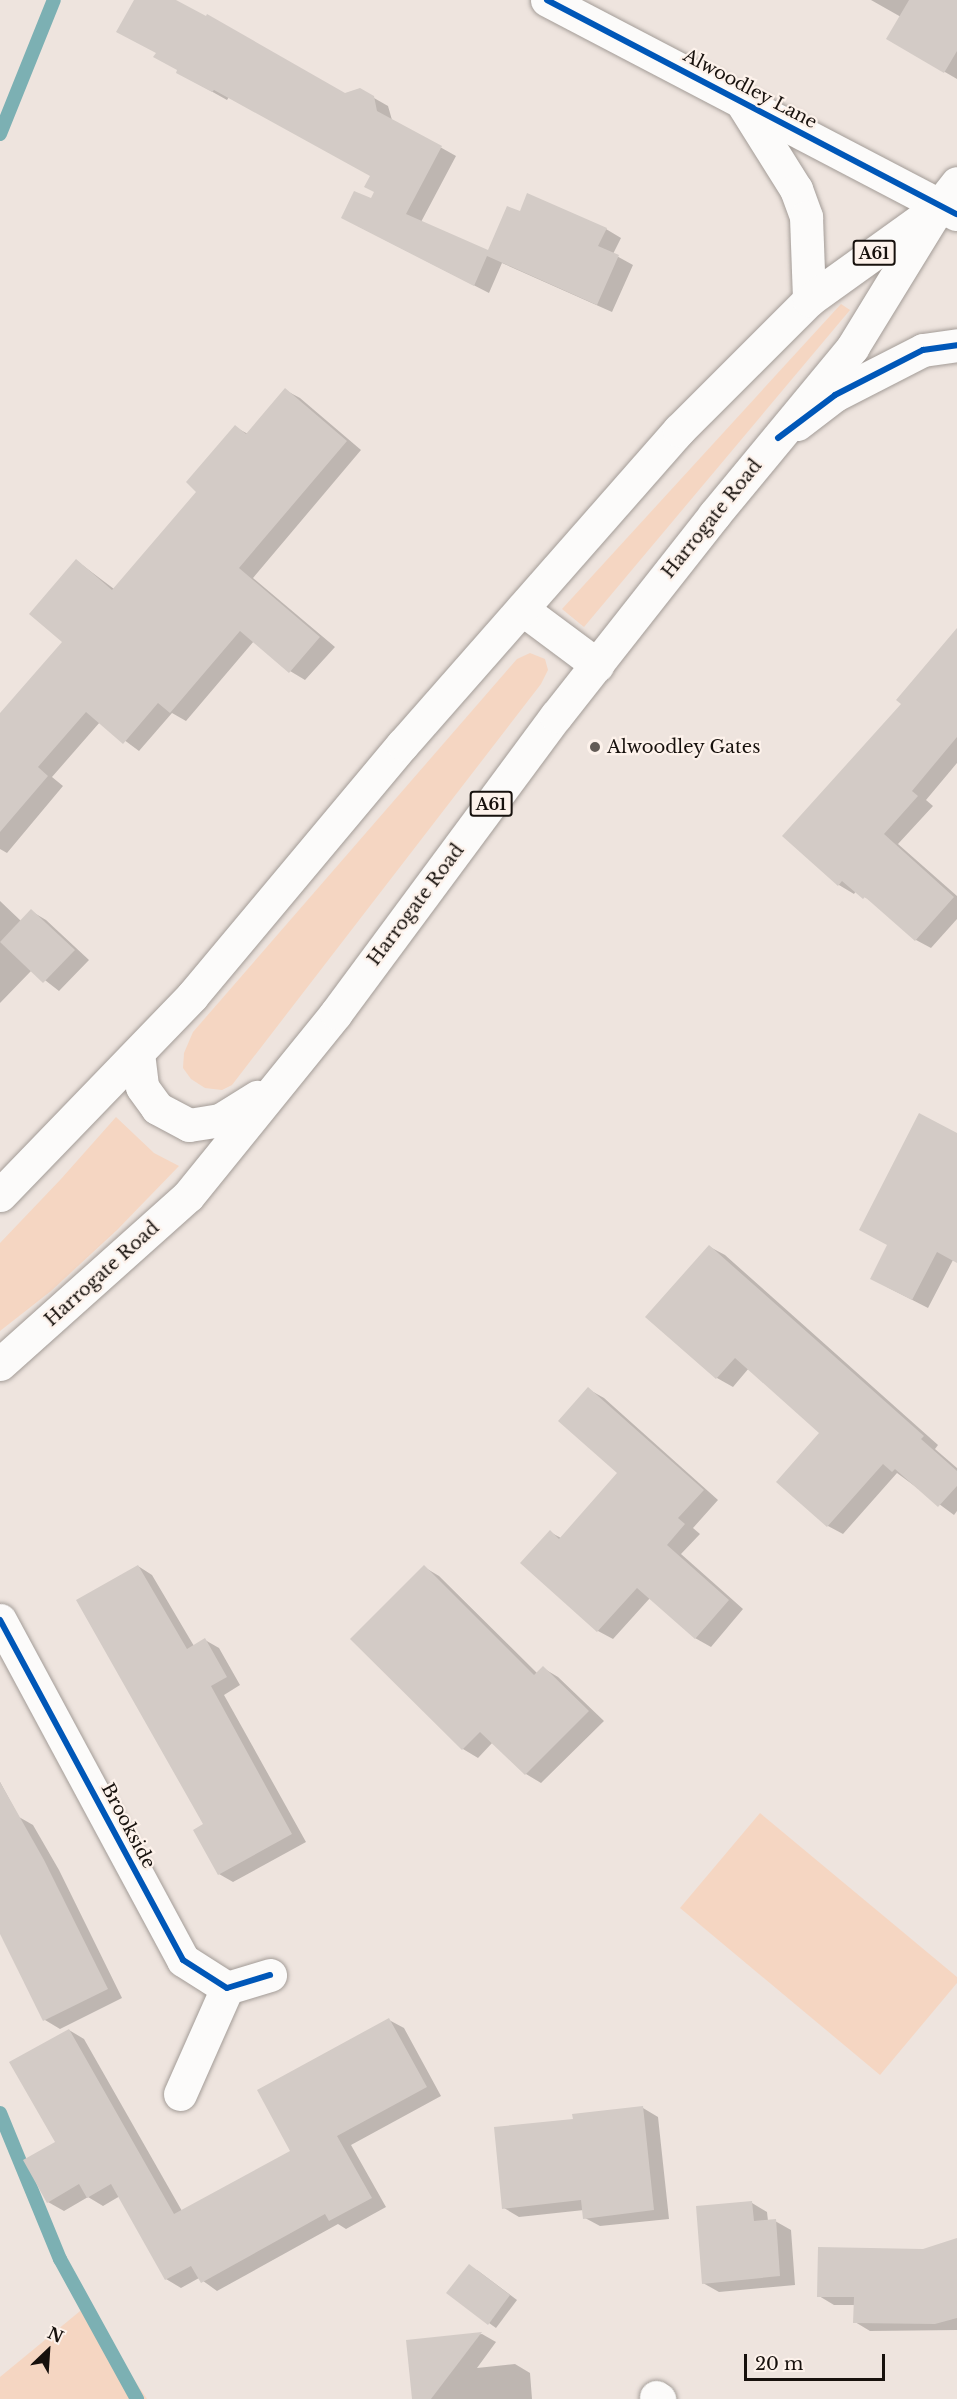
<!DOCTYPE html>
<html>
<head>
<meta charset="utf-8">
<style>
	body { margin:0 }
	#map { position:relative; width:957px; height:2399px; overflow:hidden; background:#eee4de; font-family:"Libre Baskerville",serif }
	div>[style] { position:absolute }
	.green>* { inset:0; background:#f5d6c2 }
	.shadow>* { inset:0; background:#0003 }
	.stream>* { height:14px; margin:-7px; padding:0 7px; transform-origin:7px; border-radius:7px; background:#7cb0b3 }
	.building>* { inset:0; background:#d3cbc6 }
	.roads { filter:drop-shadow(0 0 2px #a39c97) drop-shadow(0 0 2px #a39c97) }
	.minor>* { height:33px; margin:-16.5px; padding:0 16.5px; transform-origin:16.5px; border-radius:16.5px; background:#fcfbfa }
	.highway>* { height:33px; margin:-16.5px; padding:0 16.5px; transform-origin:16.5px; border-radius:16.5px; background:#fcfbfa }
	.cycleway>* { height:6px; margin:-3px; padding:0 3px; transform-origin:3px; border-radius:3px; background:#0057b8 }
	.dots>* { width:16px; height:16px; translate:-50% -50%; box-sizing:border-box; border:3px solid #fdf2eb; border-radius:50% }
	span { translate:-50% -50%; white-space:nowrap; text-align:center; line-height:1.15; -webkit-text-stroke:4.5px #fdf2eb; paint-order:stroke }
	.shield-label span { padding:2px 4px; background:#fdf2eb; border:2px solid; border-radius:4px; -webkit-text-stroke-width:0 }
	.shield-label { font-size:16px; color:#17110d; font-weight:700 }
	.street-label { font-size:18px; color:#17110d }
	.poi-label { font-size:18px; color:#17110d }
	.left { translate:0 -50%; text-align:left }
	.north { position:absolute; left:18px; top:2321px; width:60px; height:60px; -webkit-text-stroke:4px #fdf2eb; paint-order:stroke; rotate:25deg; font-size:16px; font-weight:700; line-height:24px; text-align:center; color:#17110d }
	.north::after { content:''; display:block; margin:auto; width:21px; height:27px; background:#17110d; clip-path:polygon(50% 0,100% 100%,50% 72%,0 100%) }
	.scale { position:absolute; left:744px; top:2354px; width:141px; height:27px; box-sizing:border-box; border:3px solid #17110d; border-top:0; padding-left:8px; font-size:18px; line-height:21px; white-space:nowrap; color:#17110d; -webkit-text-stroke:4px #fdf2eb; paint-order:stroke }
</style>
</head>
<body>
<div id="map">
	<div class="green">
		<i style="clip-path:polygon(841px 304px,850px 310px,584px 627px,562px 609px)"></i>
		<i style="clip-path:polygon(530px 653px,545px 659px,548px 670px,541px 684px,232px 1085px,222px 1090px,205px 1088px,191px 1079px,183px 1068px,184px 1053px,193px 1032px,517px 659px)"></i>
		<i style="clip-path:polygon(116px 1117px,154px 1153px,179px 1166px,117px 1230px,51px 1291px,0 1331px,0 1243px,61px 1179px)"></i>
		<i style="clip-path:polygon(760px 1813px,957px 1977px,957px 1983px,880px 2075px,680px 1908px)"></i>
		<i style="clip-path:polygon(85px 2307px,147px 2399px,0 2399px,0 2377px)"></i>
	</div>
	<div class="shadow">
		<i style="clip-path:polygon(135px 0,154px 0,345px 95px,360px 90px,388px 106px,392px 120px,456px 156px,421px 222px,488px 252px,520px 213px,606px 229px,621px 238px,613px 254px,633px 265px,612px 312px,502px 263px,489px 293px,358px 226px,376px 192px,372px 176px,229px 97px,227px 100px,193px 81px,157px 53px)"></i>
		<i style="clip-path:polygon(871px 0,957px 0,957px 79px,888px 39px,901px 17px)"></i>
		<i style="clip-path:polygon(285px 390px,300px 398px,361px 450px,253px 578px,335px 647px,305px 680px,290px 671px,254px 641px,186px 721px,172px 713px,139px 751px,100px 722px,52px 777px,63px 786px,7px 853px,0 849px,0 715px,64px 642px,77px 561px,114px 589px,198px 492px,235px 427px,248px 434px)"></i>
		<i style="clip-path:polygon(957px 630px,957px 763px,926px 800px,933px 806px,898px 844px,957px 896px,957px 919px,931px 948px,916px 940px,878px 906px,856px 891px,854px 894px,839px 885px,784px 836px,903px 703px)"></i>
		<i style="clip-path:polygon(0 901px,21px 921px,31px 911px,46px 920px,89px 960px,59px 991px,32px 970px,0 1003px)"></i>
		<i style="clip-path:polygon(957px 1135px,957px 1262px,953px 1260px,928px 1308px,887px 1287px)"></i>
		<i style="clip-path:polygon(710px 1247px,725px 1255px,938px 1445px,935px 1449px,957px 1468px,957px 1511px,954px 1515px,897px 1473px,843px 1534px,828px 1526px,822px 1433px,749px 1368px,733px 1387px,717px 1378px,648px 1317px)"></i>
		<i style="clip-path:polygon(588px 1389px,604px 1398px,718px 1500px,693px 1528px,700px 1534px,681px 1554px,743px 1609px,711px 1647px,695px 1638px,650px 1598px,613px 1639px,598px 1631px,550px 1532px,561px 1538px,619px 1473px)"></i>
		<i style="clip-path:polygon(138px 1566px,152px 1575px,194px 1646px,205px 1640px,219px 1648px,240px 1685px,224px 1695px,306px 1842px,233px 1882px,219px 1874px)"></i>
		<i style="clip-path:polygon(424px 1567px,439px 1576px,538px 1674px,543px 1668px,558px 1677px,604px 1721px,541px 1783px,526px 1774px,493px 1742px,478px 1758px,463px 1749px)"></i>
		<i style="clip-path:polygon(0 1782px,19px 1817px,33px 1825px,59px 1870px,122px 1998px,60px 2029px,45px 2020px,0 1930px)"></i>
		<i style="clip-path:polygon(389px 2020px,404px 2028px,441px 2096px,351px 2145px,386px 2207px,346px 2229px,338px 2224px,217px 2291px,199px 2278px,181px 2288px,166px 2279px,120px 2196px,103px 2206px,88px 2197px,64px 2211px,48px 2202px,69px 2030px,84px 2039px,182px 2211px,292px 2151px)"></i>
		<i style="clip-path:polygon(643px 2108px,658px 2117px,669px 2219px,600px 2226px,585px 2218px,584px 2210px,519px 2217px,504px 2208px,574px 2121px)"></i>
		<i style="clip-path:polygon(752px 2203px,767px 2212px,768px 2221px,775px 2221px,791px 2230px,795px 2285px,719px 2292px,703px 2283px)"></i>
		<i style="clip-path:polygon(957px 2240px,957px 2330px,870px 2331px,855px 2322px,855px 2305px,834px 2305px,819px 2296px,923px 2250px)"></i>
		<i style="clip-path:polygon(477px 2270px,517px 2300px,496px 2328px,489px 2323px)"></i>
		<i style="clip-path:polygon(482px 2334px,496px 2342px,477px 2368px,515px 2364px,530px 2373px,532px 2399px,413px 2399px,407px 2341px)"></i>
	</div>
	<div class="stream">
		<i style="left:0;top:134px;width:144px;rotate:-68.1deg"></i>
		<i style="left:0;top:2113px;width:158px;rotate:67.7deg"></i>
		<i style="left:60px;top:2259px;width:160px;rotate:61.2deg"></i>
	</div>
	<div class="building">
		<i style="clip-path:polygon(134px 0,176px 0,206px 16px,207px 14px,345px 93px,360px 88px,374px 96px,377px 111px,442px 146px,406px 214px,488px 250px,507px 206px,520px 211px,527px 193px,607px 228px,598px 246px,619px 255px,597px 305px,487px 256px,474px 286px,341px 218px,354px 191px,371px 198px,374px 192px,364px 187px,370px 176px,214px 90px,212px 92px,176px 73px,177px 70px,153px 57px,156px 53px,116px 32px)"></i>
		<i style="clip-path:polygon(909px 0,957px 0,957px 51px,944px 73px,886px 39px)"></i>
		<i style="clip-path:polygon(285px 388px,347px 441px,239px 568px,320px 637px,289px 673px,240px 631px,170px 713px,158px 703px,123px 744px,86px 712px,38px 767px,48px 776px,0 832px,0 713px,62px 642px,29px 614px,76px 559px,112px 590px,196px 492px,186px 482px,235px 425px,246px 434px)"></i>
		<i style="clip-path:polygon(957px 628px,957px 737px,912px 791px,918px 796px,884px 834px,954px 897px,915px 941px,865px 897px,863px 899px,842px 881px,838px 886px,782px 836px,901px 704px,896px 700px)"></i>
		<i style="clip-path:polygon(31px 909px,75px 950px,43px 983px,0 942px)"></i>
		<i style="clip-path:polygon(919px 1113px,957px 1133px,957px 1263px,937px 1252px,912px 1300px,870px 1279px,887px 1245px,859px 1230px)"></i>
		<i style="clip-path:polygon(709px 1245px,924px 1436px,921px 1439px,957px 1471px,957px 1486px,938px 1507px,895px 1469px,892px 1472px,883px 1464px,827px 1527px,776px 1482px,819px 1433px,735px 1358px,716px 1379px,645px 1317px)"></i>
		<i style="clip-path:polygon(588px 1387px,704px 1490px,678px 1518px,685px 1524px,667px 1545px,729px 1600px,695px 1639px,637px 1588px,597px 1632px,520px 1563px,550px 1530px,559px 1539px,617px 1473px,558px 1421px)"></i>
		<i style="clip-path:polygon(138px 1565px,187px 1649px,205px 1638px,227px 1677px,211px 1686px,292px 1834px,218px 1875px,193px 1830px,203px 1824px,76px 1600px)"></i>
		<i style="clip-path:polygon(424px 1565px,534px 1675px,543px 1666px,589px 1711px,525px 1775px,480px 1732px,462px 1750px,350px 1639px)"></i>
		<i style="clip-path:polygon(0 1782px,44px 1860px,108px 1989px,43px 2021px,0 1934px)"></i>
		<i style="clip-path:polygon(389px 2018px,427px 2087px,337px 2136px,372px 2198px,329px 2221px,325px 2214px,201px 2283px,191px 2266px,165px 2280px,111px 2184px,87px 2198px,79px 2184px,47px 2203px,23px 2160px,55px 2142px,9px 2062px,69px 2029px,174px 2214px,290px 2151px,257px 2090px)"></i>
		<i style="clip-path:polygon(643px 2106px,654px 2210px,583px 2219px,581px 2200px,502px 2209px,494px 2127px,573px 2119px,572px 2114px)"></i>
		<i style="clip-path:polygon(752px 2201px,754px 2221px,776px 2219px,780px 2276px,702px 2284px,696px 2206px)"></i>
		<i style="clip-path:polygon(957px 2238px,957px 2318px,935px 2324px,853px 2323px,854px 2297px,817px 2297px,818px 2247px,923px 2249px)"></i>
		<i style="clip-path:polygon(469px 2264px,510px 2295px,488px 2325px,446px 2293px)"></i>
		<i style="clip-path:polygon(482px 2332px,431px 2399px,412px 2399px,406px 2340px)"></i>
	</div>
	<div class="roads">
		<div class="minor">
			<i style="left:547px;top:0;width:462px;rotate:27.6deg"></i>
			<i style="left:742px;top:103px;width:102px;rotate:57.9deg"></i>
			<i style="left:796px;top:189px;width:30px;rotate:70deg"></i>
			<i style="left:806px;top:217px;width:83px;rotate:87.9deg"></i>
			<i style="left:797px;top:424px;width:48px;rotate:-37.3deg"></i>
			<i style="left:835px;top:395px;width:99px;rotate:-27.1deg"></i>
			<i style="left:923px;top:350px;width:34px;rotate:-8deg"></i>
			<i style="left:0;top:1620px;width:386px;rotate:61.7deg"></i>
			<i style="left:183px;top:1960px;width:52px;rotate:32.5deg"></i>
			<i style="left:227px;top:1988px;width:45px;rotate:-16.8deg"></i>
			<i style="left:180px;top:2094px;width:116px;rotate:-66.1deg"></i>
			<i style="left:656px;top:2397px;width:4px;rotate:34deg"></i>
		</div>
		<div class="highway">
			<i style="left:522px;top:609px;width:94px;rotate:36.7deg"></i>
			<i style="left:138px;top:1053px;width:34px;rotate:83deg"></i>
			<i style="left:142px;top:1087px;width:26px;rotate:54deg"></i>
			<i style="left:157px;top:1108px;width:36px;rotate:28deg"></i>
			<i style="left:189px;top:1125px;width:31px;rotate:-9deg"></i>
			<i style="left:220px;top:1120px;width:44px;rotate:-31.9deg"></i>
			<i style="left:0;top:1195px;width:277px;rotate:-46deg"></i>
			<i style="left:192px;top:996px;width:329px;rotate:-50.1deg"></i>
			<i style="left:403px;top:744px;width:418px;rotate:-48.7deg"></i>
			<i style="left:679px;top:430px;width:184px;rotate:-45deg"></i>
			<i style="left:809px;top:300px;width:144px;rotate:-35.7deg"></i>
			<i style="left:0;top:1364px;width:252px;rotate:-41.8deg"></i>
			<i style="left:188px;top:1196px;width:235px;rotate:-51deg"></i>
			<i style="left:336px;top:1013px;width:370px;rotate:-53.5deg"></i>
			<i style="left:556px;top:716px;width:256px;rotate:-51.8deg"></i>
			<i style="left:714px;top:515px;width:217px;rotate:-50.4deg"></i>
			<i style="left:852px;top:348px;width:167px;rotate:-58.5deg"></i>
			<i style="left:939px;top:206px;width:29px;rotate:-52deg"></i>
		</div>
	</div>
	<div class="cycleway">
		<i style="left:547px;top:0;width:462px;rotate:27.6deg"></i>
		<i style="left:778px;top:438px;width:71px;rotate:-37deg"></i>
		<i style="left:835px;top:395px;width:99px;rotate:-27.1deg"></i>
		<i style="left:923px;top:350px;width:34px;rotate:-8deg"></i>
		<i style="left:0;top:1620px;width:386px;rotate:61.7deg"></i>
		<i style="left:183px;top:1960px;width:52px;rotate:32.5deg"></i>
		<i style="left:227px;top:1988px;width:45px;rotate:-16.8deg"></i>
	</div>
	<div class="dots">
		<i style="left:595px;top:747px;background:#625b56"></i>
	</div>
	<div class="shield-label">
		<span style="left:874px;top:253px">A61</span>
		<span style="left:491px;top:804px">A61</span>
	</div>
	<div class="street-label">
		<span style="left:750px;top:89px;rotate:28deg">Alwoodley Lane</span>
		<span style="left:712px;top:519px;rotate:-51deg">Harrogate Road</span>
		<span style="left:416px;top:905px;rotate:-53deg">Harrogate Road</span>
		<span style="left:102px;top:1274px;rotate:-42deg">Harrogate Road</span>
		<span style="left:128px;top:1826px;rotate:62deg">Brookside</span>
	</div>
	<div class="poi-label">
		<span class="left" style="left:607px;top:747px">Alwoodley Gates</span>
	</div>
	<div class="north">N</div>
	<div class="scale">20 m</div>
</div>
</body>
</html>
